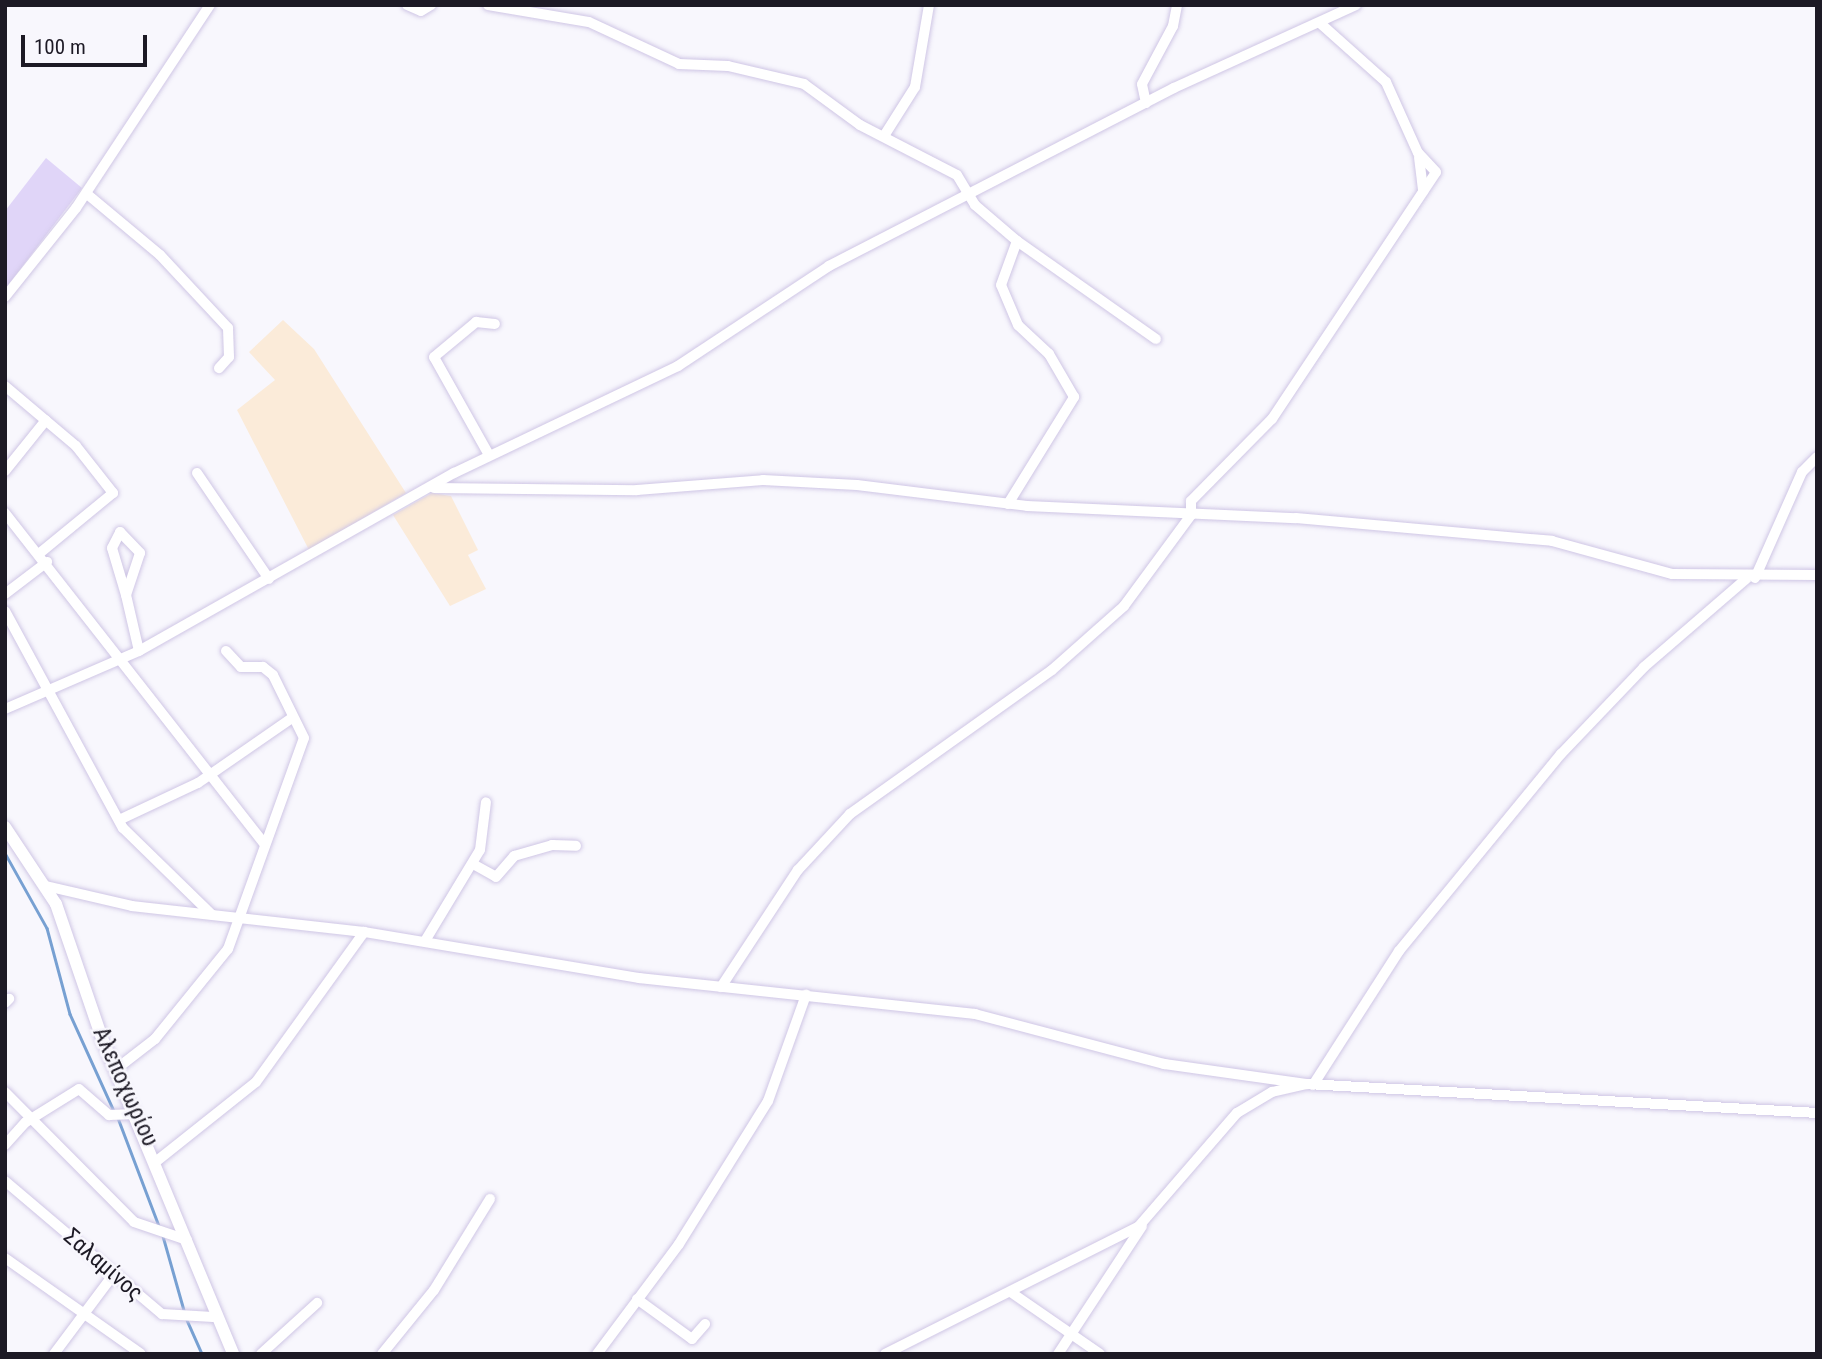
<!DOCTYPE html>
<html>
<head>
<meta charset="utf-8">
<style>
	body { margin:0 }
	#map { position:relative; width:1822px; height:1359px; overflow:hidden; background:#f8f7fd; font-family:"Roboto Condensed",sans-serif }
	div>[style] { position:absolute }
	.industrial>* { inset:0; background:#fbebd9 }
	.green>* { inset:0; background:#e0d5f8 }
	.stream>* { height:2.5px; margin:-1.25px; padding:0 1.25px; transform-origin:1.25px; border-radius:1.25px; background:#77a0d2 }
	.roads { filter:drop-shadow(0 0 2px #cfc6e5) drop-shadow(0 0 2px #cfc6e5) }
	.minor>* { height:10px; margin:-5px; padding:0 5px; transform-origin:5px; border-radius:5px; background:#fff }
	.major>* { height:12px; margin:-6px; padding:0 6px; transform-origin:6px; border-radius:6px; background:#fff }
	span { translate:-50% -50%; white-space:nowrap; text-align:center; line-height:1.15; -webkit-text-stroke:5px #f8f7fd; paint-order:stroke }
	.street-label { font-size:23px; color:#1d1a25 }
	.frame { position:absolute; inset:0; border:7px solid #1d1a25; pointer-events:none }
	.scale { position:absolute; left:21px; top:35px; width:126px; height:32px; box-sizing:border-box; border:4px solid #1d1a25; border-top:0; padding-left:9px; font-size:21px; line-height:24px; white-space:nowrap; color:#1d1a25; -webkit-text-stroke:5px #f8f7fd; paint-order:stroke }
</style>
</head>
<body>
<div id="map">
	<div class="industrial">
		<i style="clip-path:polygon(283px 320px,314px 349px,406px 493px,309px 550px,237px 410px,275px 380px,249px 352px)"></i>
		<i style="clip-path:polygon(432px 493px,451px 496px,478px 550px,468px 555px,486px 589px,450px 606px,393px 515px)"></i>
	</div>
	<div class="green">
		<i style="clip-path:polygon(46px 158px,82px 188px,5px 289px,5px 211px)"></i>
	</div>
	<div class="stream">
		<i style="left:5px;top:853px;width:86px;rotate:60.8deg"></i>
		<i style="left:47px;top:928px;width:89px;rotate:75deg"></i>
		<i style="left:70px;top:1014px;width:109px;rotate:65.6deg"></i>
		<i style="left:118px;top:1118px;width:116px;rotate:69.2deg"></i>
		<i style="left:163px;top:1236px;width:81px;rotate:74.2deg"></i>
		<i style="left:187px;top:1320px;width:37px;rotate:66deg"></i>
	</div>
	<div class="roads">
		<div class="minor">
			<i style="left:407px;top:5px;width:15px;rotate:23deg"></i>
			<i style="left:421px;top:11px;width:12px;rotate:-31deg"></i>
			<i style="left:488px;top:5px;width:102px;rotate:9.6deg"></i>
			<i style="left:589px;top:22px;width:99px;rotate:25deg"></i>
			<i style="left:679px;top:64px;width:49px;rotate:2.3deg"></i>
			<i style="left:728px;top:66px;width:78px;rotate:13.3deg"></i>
			<i style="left:804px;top:84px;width:69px;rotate:36.2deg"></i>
			<i style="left:860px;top:125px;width:109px;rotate:27.3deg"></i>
			<i style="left:957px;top:175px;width:35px;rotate:59deg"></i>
			<i style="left:975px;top:205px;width:55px;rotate:40.6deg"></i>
			<i style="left:1017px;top:241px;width:170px;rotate:35.2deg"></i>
			<i style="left:1146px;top:103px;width:19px;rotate:-102deg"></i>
			<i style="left:1142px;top:84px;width:66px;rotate:-61.9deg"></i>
			<i style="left:1173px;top:26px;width:21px;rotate:-79deg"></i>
			<i style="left:884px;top:136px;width:58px;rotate:-57.7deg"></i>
			<i style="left:915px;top:87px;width:83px;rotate:-80.3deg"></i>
			<i style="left:1419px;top:157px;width:34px;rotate:83deg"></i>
			<i style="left:87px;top:194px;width:95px;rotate:39.9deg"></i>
			<i style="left:160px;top:255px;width:100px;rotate:47deg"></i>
			<i style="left:228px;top:328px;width:29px;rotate:88deg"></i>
			<i style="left:229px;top:357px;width:15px;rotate:132deg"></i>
			<i style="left:5px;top:297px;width:114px;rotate:-51.4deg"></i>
			<i style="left:76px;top:208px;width:243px;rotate:-56.6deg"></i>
			<i style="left:5px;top:386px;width:93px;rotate:40.2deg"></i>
			<i style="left:76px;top:446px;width:60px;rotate:51.8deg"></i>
			<i style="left:113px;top:493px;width:94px;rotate:140.6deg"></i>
			<i style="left:489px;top:455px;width:112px;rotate:-119.3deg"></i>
			<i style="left:434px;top:357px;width:55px;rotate:-39.8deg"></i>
			<i style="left:476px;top:322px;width:19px;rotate:6deg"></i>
			<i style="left:5px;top:471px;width:65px;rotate:-51.2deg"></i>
			<i style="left:197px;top:473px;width:128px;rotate:55.8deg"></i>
			<i style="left:434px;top:488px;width:203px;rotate:0.6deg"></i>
			<i style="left:637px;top:490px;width:126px;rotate:-4.5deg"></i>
			<i style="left:763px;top:480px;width:94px;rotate:3deg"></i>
			<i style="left:857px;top:485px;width:171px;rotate:7deg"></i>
			<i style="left:1027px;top:506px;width:269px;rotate:2.6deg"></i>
			<i style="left:1296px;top:518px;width:257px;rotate:5.1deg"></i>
			<i style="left:1552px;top:541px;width:124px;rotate:15.4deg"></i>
			<i style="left:1672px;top:574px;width:145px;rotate:0.4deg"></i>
			<i style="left:1008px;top:504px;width:126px;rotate:-58.3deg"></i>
			<i style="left:1074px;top:397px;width:50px;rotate:-120.2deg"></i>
			<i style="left:1049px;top:354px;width:42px;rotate:-136.9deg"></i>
			<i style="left:1018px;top:325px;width:43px;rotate:-113deg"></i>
			<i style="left:1001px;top:285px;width:47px;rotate:-70deg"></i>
			<i style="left:5px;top:513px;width:421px;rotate:51.9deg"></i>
			<i style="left:1755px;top:578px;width:116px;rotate:-66.1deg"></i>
			<i style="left:1802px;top:472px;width:21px;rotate:-45deg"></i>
			<i style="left:5px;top:594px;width:53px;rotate:-37.3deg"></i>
			<i style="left:126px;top:595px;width:49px;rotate:-106.6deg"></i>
			<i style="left:112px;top:548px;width:18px;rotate:-63deg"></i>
			<i style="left:120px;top:532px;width:29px;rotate:46deg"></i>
			<i style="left:140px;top:553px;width:44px;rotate:108.4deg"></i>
			<i style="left:126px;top:595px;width:57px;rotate:76.9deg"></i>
			<i style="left:5px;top:611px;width:247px;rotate:61.5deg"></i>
			<i style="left:123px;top:828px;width:124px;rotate:44.3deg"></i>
			<i style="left:5px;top:709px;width:146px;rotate:-23.4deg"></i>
			<i style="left:139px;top:651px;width:362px;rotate:-29.5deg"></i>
			<i style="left:454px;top:473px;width:248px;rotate:-25.5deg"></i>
			<i style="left:678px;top:366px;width:181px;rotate:-33.5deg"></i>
			<i style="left:829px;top:266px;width:388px;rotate:-27.3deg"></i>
			<i style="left:1174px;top:88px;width:200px;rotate:-24.5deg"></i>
			<i style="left:119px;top:820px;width:87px;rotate:-25.1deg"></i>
			<i style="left:198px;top:783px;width:114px;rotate:-34.7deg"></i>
			<i style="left:473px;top:864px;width:26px;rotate:29deg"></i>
			<i style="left:496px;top:877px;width:28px;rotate:-49deg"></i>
			<i style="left:514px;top:856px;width:40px;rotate:-16deg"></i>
			<i style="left:552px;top:845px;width:24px;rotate:2deg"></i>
			<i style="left:46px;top:886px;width:88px;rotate:13.1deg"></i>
			<i style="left:132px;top:906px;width:233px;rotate:6.4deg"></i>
			<i style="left:364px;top:932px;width:279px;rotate:9.5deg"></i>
			<i style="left:639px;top:978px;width:338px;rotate:6.1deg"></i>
			<i style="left:975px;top:1014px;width:196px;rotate:14.8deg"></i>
			<i style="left:1164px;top:1064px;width:144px;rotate:8deg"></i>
			<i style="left:425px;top:941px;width:106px;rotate:-58.9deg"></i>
			<i style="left:480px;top:850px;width:48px;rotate:-82.9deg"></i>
			<i style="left:721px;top:987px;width:140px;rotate:-56.7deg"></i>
			<i style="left:798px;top:870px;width:76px;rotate:-47.1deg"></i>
			<i style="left:850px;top:814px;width:248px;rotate:-35.5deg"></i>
			<i style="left:1052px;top:670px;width:96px;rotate:-41.6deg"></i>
			<i style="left:1124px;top:606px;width:113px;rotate:-53.6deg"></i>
			<i style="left:1191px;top:515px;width:14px;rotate:-90deg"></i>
			<i style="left:1191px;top:501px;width:115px;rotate:-45.4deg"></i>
			<i style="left:1272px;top:419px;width:296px;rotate:-56.4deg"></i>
			<i style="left:1436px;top:172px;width:26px;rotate:-133deg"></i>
			<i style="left:1418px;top:153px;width:78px;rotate:-114.3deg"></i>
			<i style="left:1386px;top:82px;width:89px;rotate:-138.2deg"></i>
			<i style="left:5px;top:1003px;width:6px;rotate:-45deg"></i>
			<i style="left:115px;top:1070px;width:51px;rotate:-37.8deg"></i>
			<i style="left:155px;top:1039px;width:116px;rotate:-51deg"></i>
			<i style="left:228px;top:949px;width:224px;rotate:-70.2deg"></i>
			<i style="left:304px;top:738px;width:70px;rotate:-116.2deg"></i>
			<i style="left:273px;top:675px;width:13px;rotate:-141deg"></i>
			<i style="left:263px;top:667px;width:22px;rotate:180deg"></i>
			<i style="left:241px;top:667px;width:22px;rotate:-133deg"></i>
			<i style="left:1313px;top:1085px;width:159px;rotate:-57.3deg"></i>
			<i style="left:1399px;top:951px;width:255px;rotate:-50.6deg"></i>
			<i style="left:1561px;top:754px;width:120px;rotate:-46.3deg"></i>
			<i style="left:1644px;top:667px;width:136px;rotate:-40.8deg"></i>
			<i style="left:5px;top:1092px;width:183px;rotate:45.2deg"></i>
			<i style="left:134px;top:1222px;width:56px;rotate:18.8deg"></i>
			<i style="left:5px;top:1145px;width:31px;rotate:-48deg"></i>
			<i style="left:26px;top:1122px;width:62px;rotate:-31.9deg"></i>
			<i style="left:79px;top:1089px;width:40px;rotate:41deg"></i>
			<i style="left:109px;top:1115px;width:27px;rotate:-2deg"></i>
			<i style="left:158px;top:1160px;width:125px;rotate:-38.5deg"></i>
			<i style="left:256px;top:1082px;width:185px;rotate:-54.2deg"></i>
			<i style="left:5px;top:1181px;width:206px;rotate:40.3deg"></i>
			<i style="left:162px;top:1314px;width:51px;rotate:3.4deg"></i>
			<i style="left:5px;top:1258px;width:166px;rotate:35.2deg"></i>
			<i style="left:1012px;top:1293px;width:107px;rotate:34.7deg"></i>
			<i style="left:637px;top:1299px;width:68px;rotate:36deg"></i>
			<i style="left:692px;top:1339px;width:20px;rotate:-49deg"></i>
			<i style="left:54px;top:1354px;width:99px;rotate:-53.2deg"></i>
			<i style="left:261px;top:1354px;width:76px;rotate:-42.3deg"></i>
			<i style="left:382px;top:1354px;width:82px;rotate:-50.9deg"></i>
			<i style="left:434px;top:1290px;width:107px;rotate:-58.4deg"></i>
			<i style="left:597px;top:1354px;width:137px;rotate:-53.3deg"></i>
			<i style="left:679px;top:1244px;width:168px;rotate:-58.1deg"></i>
			<i style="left:768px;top:1101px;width:113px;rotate:-70.3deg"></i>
			<i style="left:885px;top:1354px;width:284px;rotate:-26.7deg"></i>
			<i style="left:1139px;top:1226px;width:150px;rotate:-49.1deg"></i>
			<i style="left:1237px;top:1113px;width:41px;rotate:-31deg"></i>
			<i style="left:1272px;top:1092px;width:36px;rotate:-13deg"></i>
			<i style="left:1307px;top:1084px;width:511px;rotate:3.25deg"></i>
			<i style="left:1058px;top:1354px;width:153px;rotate:-56.7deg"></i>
		</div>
		<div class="major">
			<i style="left:5px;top:827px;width:92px;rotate:56.5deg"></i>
			<i style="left:56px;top:904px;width:145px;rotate:71.1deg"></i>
			<i style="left:103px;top:1041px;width:339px;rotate:67.4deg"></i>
		</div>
	</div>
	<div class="street-label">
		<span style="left:125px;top:1087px;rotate:66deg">Αλεποχωρίου</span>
		<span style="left:103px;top:1265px;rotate:41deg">Σαλαμίνος</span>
	</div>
	<div class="frame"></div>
	<div class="scale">100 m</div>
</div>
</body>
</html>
